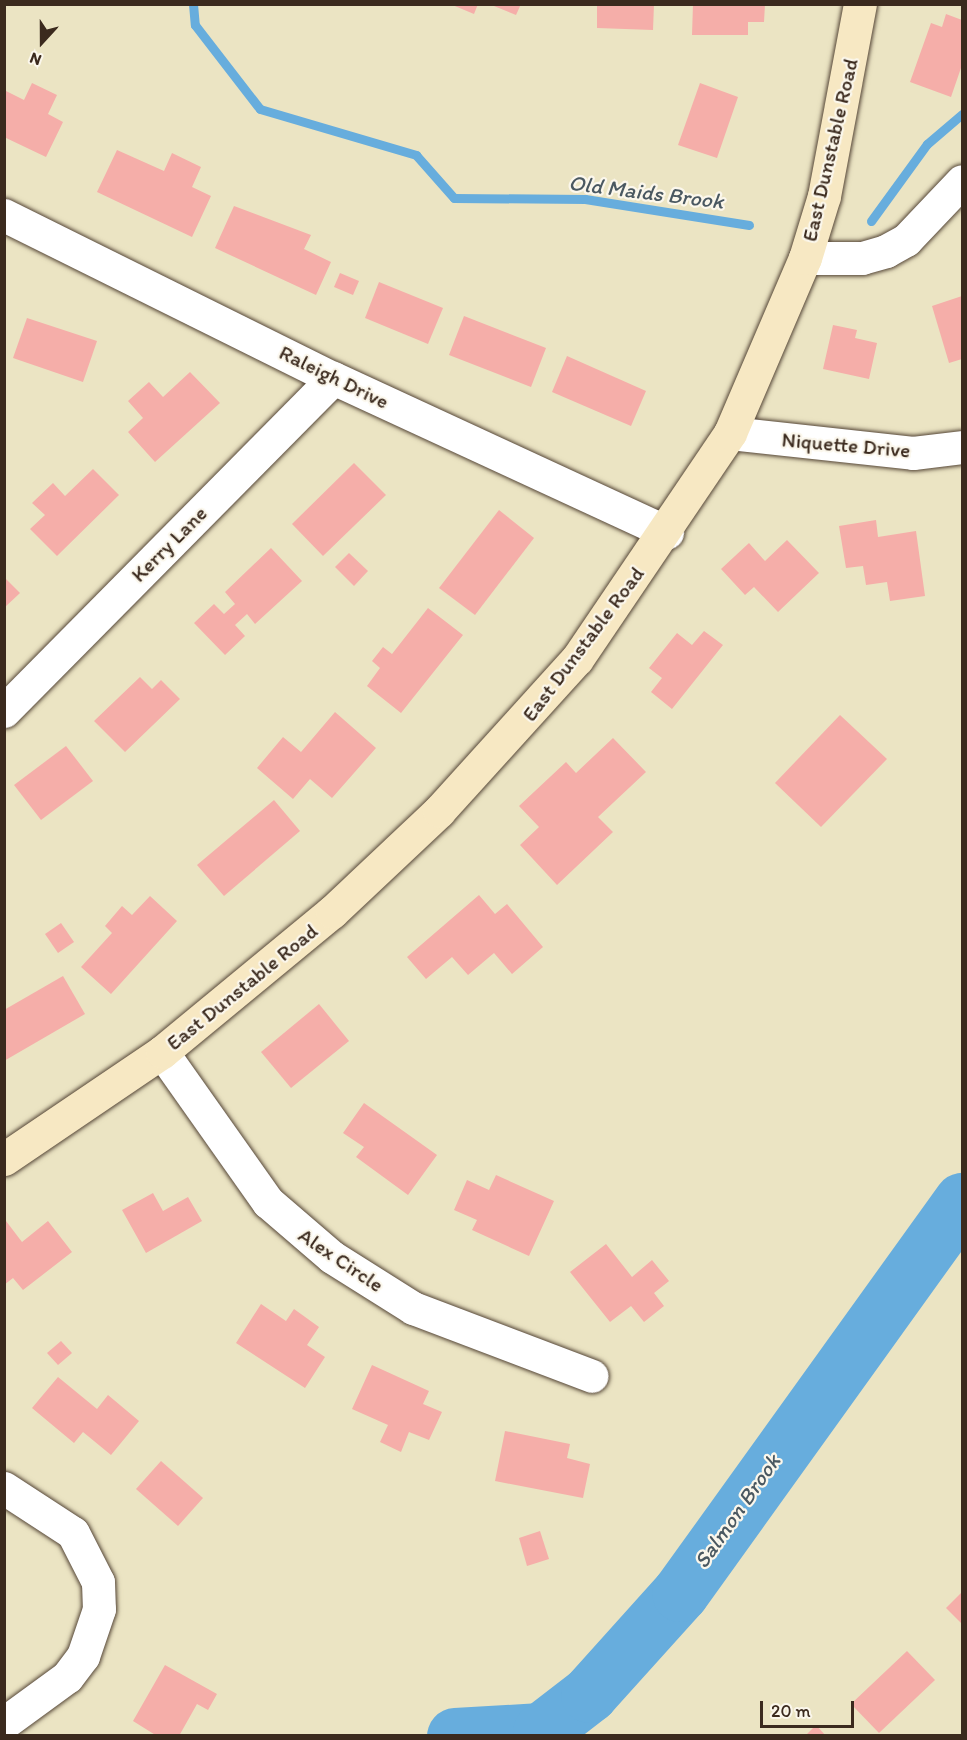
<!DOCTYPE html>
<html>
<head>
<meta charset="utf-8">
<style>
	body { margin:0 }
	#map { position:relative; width:967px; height:1740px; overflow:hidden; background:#ebe4c3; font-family:Itim,sans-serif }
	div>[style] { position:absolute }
	.stream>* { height:9px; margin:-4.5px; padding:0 4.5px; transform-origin:4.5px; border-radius:4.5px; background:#67addd }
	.river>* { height:57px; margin:-28.5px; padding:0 28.5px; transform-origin:28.5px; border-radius:28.5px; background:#67addd }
	.building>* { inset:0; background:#f5aea9 }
	.roads { filter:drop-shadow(0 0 2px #554637) drop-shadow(0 0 2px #554637) }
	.street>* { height:33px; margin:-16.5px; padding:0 16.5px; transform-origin:16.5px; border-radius:16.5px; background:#fff }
	.secondary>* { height:33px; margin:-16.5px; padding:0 16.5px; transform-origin:16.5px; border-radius:16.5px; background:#f7e8c3 }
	span { translate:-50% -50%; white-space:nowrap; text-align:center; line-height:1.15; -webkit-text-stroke:4.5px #fbf7ec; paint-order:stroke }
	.street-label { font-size:21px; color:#3b2a1e }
	.water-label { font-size:22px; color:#4a5861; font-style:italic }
	.frame { position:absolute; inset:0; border:6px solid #3b2a1e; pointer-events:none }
	.north { position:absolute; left:12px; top:12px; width:60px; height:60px; -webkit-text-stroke:4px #fbf7ec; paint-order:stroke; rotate:201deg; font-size:16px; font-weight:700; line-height:24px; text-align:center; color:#3b2a1e }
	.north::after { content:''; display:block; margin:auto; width:21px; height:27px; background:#3b2a1e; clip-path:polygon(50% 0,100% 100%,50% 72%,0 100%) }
	.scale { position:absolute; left:760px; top:1701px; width:94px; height:27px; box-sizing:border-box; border:3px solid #3b2a1e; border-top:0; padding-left:8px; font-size:18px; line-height:21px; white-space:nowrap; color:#3b2a1e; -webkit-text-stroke:4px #fbf7ec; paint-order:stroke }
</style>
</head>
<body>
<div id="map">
	<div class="stream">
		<i style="left:193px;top:4px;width:21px;rotate:85deg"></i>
		<i style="left:195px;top:25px;width:106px;rotate:52.3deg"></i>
		<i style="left:260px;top:109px;width:163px;rotate:16.4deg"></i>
		<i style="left:416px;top:155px;width:57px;rotate:48.5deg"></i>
		<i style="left:454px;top:198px;width:131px;rotate:0.4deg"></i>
		<i style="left:585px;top:199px;width:166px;rotate:9deg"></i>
		<i style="left:871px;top:221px;width:95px;rotate:-54deg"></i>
		<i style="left:927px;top:144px;width:46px;rotate:-40.6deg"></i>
	</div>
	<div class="river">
		<i style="left:455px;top:1736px;width:86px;rotate:-3.3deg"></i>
		<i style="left:541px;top:1731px;width:61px;rotate:-37.6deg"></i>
		<i style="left:589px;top:1694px;width:136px;rotate:-48deg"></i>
		<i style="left:680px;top:1593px;width:483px;rotate:-54.3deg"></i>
	</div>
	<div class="building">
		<i style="clip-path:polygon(450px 4px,478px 4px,474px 14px)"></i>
		<i style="clip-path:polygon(489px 4px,521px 4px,516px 15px)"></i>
		<i style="clip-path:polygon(597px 4px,654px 4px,653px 30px,597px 28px)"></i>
		<i style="clip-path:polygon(693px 4px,765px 4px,764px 22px,748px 22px,748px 35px,692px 35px)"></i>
		<i style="clip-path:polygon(946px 14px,962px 20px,962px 65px,951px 97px,910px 82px,931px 23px,942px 27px)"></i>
		<i style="clip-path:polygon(32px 83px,57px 95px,48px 114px,63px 122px,46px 157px,4px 137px,4px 90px,24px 100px)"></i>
		<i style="clip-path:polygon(700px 83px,738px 97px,717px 158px,678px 145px)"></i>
		<i style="clip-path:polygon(117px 150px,164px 171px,172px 153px,201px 167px,192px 187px,211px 196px,192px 237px,97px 192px)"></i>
		<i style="clip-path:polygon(234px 206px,311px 235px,304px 249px,331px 262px,316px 295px,215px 248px)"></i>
		<i style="clip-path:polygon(340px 273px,359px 281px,353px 295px,334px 287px)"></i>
		<i style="clip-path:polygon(379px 282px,443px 308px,428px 344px,365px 318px)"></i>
		<i style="clip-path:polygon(962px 296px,962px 359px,949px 363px,932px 306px)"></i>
		<i style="clip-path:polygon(464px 316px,546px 348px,531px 387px,449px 355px)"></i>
		<i style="clip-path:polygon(27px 318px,97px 341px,83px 382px,13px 358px)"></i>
		<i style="clip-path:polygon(833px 325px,857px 330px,855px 338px,877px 343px,869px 379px,823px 369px)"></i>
		<i style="clip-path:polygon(567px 356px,646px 391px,631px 426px,552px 392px)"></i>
		<i style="clip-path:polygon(190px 372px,220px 403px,155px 462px,128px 432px,143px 418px,128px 401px,149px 382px,163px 397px)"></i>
		<i style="clip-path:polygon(354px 463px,386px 495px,323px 556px,292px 524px)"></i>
		<i style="clip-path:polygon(93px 469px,119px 495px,57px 556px,30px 529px,45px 515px,32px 503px,53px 483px,65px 496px)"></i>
		<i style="clip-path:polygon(499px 510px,534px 538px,475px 615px,439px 588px)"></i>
		<i style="clip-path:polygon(876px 520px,878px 537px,916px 531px,925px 596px,890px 601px,887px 582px,866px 585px,863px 566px,846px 568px,839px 526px)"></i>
		<i style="clip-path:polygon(787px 540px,819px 573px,778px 612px,754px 587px,745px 595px,721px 569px,749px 543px,765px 561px)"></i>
		<i style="clip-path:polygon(271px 548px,302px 581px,255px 624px,247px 614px,235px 625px,245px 636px,225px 655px,194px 623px,214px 604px,224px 614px,235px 604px,225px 592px)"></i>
		<i style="clip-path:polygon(349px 553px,368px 571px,354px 586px,335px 567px)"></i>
		<i style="clip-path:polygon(4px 577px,20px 593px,4px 608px)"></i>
		<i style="clip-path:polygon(428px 608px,463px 635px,401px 713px,367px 686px,380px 668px,372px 661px,383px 647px,392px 654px)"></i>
		<i style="clip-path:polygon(704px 631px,723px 645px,672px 709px,651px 692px,662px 678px,649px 668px,677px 633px,692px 645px)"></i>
		<i style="clip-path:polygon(140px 677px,152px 689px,161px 680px,180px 699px,125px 752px,94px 721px)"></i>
		<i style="clip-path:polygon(335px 712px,376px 748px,332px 798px,310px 779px,293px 799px,257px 768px,283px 737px,301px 752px)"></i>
		<i style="clip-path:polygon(840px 715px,887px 759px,821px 827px,775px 783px)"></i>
		<i style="clip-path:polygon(613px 738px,646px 772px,598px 817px,613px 832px,557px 885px,520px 845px,539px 827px,519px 806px,566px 762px,576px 773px)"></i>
		<i style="clip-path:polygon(66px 746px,93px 781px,41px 820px,14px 785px)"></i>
		<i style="clip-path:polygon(274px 800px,300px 831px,224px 896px,197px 865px)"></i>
		<i style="clip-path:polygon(479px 895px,495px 914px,507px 904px,543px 947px,512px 974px,494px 953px,468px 975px,452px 957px,426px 979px,407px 957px)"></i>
		<i style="clip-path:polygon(150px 896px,177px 921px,111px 994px,81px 967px,112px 933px,105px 926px,122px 906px,132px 915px)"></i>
		<i style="clip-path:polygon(61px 923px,74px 942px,58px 953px,45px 934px)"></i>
		<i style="clip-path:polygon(63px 976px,85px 1014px,4px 1061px,4px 1010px)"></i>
		<i style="clip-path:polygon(319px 1004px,349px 1041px,291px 1088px,261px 1052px)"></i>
		<i style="clip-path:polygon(364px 1103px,437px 1155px,408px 1195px,356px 1157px,364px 1147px,343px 1133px)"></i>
		<i style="clip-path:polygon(496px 1175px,554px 1201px,529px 1256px,472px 1230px,477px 1220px,454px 1210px,467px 1180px,489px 1190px)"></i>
		<i style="clip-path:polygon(153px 1193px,163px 1211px,188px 1197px,202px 1221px,146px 1253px,122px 1210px)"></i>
		<i style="clip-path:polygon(6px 1221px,22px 1242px,48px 1221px,72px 1252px,23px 1290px,13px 1278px,4px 1285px)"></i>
		<i style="clip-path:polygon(606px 1244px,632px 1277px,652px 1260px,669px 1281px,654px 1293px,664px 1306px,644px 1322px,631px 1306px,610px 1322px,570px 1272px)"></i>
		<i style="clip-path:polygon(261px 1304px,286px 1321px,294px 1309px,319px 1327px,307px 1345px,325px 1357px,305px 1388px,236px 1343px)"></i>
		<i style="clip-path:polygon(61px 1341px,72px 1353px,58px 1365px,47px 1353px)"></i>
		<i style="clip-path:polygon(372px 1365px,429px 1391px,423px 1404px,442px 1412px,429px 1440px,409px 1432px,401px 1452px,380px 1442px,388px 1425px,352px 1409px)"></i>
		<i style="clip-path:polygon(58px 1377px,97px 1409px,108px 1395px,139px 1421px,111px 1455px,83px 1432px,74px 1443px,32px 1408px)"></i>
		<i style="clip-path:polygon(505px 1431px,570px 1444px,567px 1458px,590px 1464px,583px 1498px,495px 1481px)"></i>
		<i style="clip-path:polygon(161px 1461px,203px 1498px,178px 1526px,136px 1489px)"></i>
		<i style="clip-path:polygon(540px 1531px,549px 1559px,527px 1566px,519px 1538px)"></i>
		<i style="clip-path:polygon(962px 1592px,962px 1624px,946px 1608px)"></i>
		<i style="clip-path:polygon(907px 1651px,935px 1680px,879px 1733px,851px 1704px)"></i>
		<i style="clip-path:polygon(165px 1665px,217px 1694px,208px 1710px,197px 1704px,179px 1736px,157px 1736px,133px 1721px)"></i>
		<i style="clip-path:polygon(816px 1725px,826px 1736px,805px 1736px)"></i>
	</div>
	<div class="roads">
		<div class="street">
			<i style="left:4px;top:215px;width:367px;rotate:26.4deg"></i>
			<i style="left:333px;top:378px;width:368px;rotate:24.8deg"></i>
			<i style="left:805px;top:258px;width:57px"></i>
			<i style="left:862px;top:258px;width:25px;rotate:-16deg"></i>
			<i style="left:886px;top:251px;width:23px;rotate:-29deg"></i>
			<i style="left:906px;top:240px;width:81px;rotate:-46.5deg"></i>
			<i style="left:730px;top:433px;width:184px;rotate:6.2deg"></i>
			<i style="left:913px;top:453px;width:49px;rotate:-7deg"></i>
			<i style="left:4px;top:711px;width:468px;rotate:-45.3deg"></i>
			<i style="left:162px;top:1052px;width:184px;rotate:54.8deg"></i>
			<i style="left:268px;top:1202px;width:84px;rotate:40.7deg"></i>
			<i style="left:332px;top:1257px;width:96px;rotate:32.2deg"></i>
			<i style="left:413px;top:1308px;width:191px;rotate:20.8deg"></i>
			<i style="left:4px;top:1488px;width:82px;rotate:33.1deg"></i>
			<i style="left:73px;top:1533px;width:55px;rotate:63deg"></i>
			<i style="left:98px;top:1582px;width:27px;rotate:88deg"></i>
			<i style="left:99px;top:1609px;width:50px;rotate:108.8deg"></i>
			<i style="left:83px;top:1656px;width:26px;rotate:127deg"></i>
			<i style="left:67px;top:1677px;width:78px;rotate:143.9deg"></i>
		</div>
		<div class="secondary">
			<i style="left:4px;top:1159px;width:191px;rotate:-34.1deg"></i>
			<i style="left:162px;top:1052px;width:220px;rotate:-39.5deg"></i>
			<i style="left:332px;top:912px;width:147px;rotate:-43.3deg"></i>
			<i style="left:439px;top:811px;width:205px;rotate:-47.8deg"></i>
			<i style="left:577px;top:659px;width:273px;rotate:-55.9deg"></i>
			<i style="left:730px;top:433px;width:190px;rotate:-66.8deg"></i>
			<i style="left:805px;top:258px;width:65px;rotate:-73deg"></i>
			<i style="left:824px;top:196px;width:195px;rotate:-79.4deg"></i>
		</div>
	</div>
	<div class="street-label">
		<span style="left:830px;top:150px;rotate:-77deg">East Dunstable Road</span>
		<span style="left:334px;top:377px;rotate:26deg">Raleigh Drive</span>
		<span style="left:846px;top:445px;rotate:5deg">Niquette Drive</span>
		<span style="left:169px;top:544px;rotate:-45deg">Kerry Lane</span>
		<span style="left:583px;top:644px;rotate:-53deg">East Dunstable Road</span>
		<span style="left:242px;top:987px;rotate:-39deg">East Dunstable Road</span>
		<span style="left:341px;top:1260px;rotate:34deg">Alex Circle</span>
	</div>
	<div class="water-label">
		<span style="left:646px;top:192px;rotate:7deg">Old Maids Brook</span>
		<span style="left:737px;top:1511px;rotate:-55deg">Salmon Brook</span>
	</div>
	<div class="frame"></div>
	<div class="north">N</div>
	<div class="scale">20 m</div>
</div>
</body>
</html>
